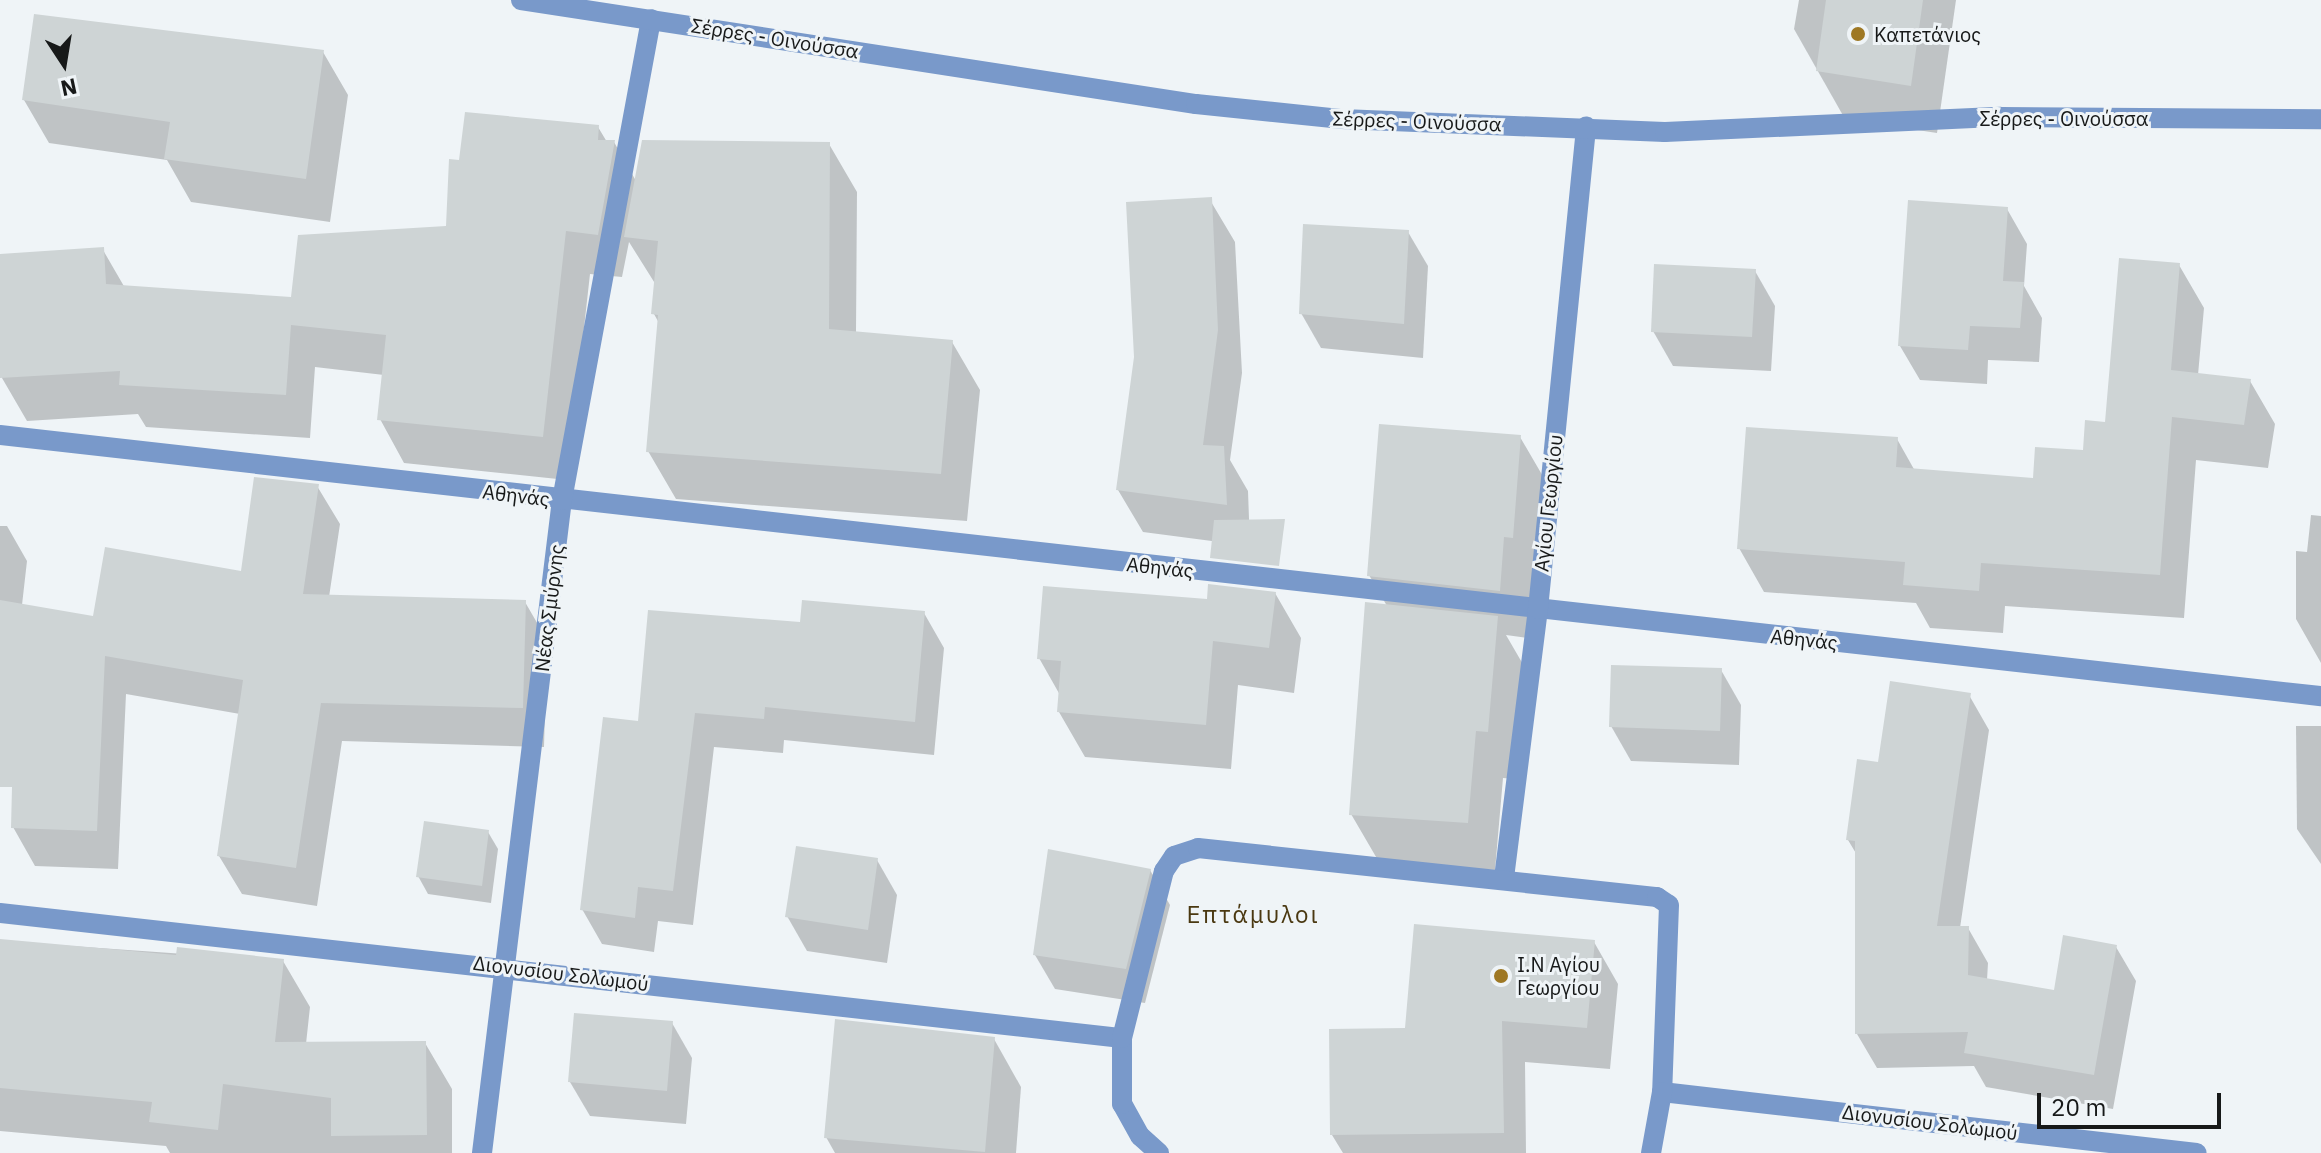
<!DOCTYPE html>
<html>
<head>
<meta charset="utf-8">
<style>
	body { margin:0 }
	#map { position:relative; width:2321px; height:1153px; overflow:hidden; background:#eff4f7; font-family:"IBM Plex Sans",sans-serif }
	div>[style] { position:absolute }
	.shadow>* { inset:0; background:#0003 }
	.building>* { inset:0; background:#ced4d5 }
	.minor>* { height:20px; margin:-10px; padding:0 10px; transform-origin:10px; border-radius:10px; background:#7999ca }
	.tertiary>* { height:20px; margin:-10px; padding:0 10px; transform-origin:10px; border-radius:10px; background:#7999ca }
	.dots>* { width:22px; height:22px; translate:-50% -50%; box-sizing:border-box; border:4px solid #eff4f7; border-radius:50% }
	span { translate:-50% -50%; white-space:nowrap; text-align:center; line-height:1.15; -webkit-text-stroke:6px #eff4f7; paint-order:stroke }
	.poi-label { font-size:20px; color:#171919 }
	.left { translate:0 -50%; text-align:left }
	.street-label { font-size:20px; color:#171919 }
	.quarter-label { font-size:24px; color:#4a3811; letter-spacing:2px }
	.north { position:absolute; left:24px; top:24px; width:80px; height:80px; -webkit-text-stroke:6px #eff4f7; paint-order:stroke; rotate:168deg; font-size:22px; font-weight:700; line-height:32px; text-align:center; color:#171919 }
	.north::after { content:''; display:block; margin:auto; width:28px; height:36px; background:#171919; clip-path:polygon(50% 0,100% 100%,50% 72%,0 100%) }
	.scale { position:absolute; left:2037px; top:1093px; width:184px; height:36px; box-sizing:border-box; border:4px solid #171919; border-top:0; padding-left:10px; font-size:24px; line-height:28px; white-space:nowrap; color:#171919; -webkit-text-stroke:6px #eff4f7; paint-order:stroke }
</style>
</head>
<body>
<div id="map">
	<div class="shadow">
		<i style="clip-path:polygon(1799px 0,1956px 0,1937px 133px,1845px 119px,1794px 29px)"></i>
		<i style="clip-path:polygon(323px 52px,348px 95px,330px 222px,191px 202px,167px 160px,49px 143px,24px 100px)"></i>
		<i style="clip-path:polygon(598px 127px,607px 142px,614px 142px,636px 181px,829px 144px,857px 192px,856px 333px,952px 342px,980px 390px,967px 521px,676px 499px,648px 451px,659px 323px,654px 314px,656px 285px,629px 242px,622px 277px,590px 274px,567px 480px,404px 463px,380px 419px,384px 375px,315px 367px,310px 438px,146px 427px,138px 414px,27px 421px,2px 378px,0 256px,103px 250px,125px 288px,293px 299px,448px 228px,461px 163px)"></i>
		<i style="clip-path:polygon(1210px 200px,1235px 242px,1242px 373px,1230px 460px,1248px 491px,1250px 546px,1143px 532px,1118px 490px)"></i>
		<i style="clip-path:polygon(2007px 209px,2027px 244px,2024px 286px,2042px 318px,2039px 362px,1988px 360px,1987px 384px,1920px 380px,1900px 346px)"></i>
		<i style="clip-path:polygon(1408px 232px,1428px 266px,1423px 358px,1321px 348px,1301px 313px)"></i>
		<i style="clip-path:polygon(2179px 265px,2204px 308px,2198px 375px,2250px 381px,2275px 424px,2268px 468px,2196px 460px,2184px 618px,2005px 606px,2003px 633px,1930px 628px,1916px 603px,1764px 592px,1739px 548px,1897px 439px,1915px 471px,2034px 480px,2085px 452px,2107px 424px)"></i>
		<i style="clip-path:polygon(1755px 271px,1775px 306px,1771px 371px,1673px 366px,1653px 331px)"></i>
		<i style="clip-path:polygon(1520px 437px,1548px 485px,1527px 638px,1506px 635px,1524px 666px,1515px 779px,1503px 778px,1495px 870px,1379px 862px,1351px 814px,1387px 606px,1369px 575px)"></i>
		<i style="clip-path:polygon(317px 486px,340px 524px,329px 597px,525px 602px,547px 640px,544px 747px,342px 741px,317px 906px,242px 894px,219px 856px,240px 714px,126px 694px,118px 869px,35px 866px,13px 827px,20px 643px,0 642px,0 526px,7px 526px,27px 561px,22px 605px,94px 618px,242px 573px)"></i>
		<i style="clip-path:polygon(2311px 515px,2321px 516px,2321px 663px,2296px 619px,2296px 551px,2307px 552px)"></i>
		<i style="clip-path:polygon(1275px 593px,1301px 638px,1294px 693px,1238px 685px,1231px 769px,1085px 757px,1059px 712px,1060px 695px,1039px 658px,1209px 601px)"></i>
		<i style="clip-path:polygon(924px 613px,944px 648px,934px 755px,784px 740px,783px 753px,714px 747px,693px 925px,658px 921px,654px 952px,602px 944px,582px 909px,640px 723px)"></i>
		<i style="clip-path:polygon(1721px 670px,1741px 705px,1739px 765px,1631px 761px,1611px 726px)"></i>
		<i style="clip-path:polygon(1969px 695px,1989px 730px,1960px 928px,1968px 928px,1988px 963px,1987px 980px,2055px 992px,2116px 947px,2136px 981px,2113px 1109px,1986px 1087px,1974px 1066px,1877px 1068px,1857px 1034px,1857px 855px,1848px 840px,1879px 764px)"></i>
		<i style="clip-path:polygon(2296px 726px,2321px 726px,2321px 864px,2297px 829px)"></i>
		<i style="clip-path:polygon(488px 832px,498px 849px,491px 903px,428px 894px,418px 876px)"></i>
		<i style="clip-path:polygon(877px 860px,897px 895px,887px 963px,807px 951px,787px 916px)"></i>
		<i style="clip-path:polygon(1150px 870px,1170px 905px,1145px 1003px,1055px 989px,1035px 955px)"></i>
		<i style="clip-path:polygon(0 941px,283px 961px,310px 1007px,306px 1044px,425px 1043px,452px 1089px,452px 1153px,170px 1153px,166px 1146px,0 1131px)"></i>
		<i style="clip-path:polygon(1594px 942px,1618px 984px,1610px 1069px,1525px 1062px,1526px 1153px,1343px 1153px,1332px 1135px,1406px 1030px)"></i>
		<i style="clip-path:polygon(672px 1023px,692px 1058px,686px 1124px,590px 1116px,570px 1082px)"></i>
		<i style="clip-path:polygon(994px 1039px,1021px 1087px,1016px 1153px,835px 1153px,826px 1137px)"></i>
	</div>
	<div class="building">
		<i style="clip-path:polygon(1826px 0,1923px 0,1911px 86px,1816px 71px)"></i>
		<i style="clip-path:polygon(34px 14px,324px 50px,306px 179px,164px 159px,170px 122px,22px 100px)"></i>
		<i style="clip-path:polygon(465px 112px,599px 125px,598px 140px,615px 140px,598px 235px,566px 231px,543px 437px,377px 420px,386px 335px,291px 325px,286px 395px,119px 385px,120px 371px,0 378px,0 254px,104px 247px,106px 284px,291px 297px,298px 235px,446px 226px,449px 159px,459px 160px)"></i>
		<i style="clip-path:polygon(642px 140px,830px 142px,829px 329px,953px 340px,941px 474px,646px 452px,658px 315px,651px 314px,658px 241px,624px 237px)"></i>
		<i style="clip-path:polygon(1212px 197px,1218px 330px,1203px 445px,1224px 446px,1227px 505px,1116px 490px,1134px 357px,1126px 202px)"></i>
		<i style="clip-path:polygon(1908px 200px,2008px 207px,2003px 281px,2024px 282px,2020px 328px,1970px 326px,1968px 350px,1898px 346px)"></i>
		<i style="clip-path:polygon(1303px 224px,1409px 230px,1404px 324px,1299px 314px)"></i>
		<i style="clip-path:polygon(2119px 258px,2180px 263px,2171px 370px,2251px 379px,2244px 425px,2172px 417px,2160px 575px,1981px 563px,1979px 591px,1903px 585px,1905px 562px,1737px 549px,1746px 427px,1898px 437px,1896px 467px,2033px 478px,2035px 447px,2083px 450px,2085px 420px,2105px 422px)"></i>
		<i style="clip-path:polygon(1654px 264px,1756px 269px,1752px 337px,1651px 332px)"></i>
		<i style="clip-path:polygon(1379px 424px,1521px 435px,1513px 538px,1504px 537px,1500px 591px,1367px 576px)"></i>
		<i style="clip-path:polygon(254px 477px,319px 484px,303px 594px,526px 600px,523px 708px,321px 703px,296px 868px,217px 856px,243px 680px,105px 656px,97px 831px,11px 828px,12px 787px,0 787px,0 600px,93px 616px,105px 547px,241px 571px)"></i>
		<i style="clip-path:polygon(1285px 519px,1279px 566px,1210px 558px,1214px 520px)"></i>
		<i style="clip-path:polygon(1208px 584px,1276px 592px,1269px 648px,1213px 641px,1206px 725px,1057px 712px,1061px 661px,1037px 659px,1043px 586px,1207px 599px)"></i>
		<i style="clip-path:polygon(802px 600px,925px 611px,915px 722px,765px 707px,764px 719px,695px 713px,673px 891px,638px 887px,635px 918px,580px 910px,603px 717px,638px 721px,648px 610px,800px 622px)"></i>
		<i style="clip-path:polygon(1365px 602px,1498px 616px,1488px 732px,1476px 731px,1468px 823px,1349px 815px)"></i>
		<i style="clip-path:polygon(1611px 665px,1722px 668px,1720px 731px,1609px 727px)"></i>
		<i style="clip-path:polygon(1890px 681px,1971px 693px,1937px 926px,1969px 926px,1968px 975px,2054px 990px,2063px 935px,2117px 945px,2094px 1075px,1964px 1053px,1968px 1032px,1855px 1034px,1855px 841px,1846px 840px,1857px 759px,1878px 762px)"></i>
		<i style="clip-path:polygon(424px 821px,489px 830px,482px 886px,416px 877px)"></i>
		<i style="clip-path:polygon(796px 846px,878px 858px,868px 930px,785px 917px)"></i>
		<i style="clip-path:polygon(1048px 849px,1151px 869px,1126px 969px,1033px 955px)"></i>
		<i style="clip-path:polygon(1414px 924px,1595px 940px,1587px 1028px,1502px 1021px,1504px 1133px,1330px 1135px,1329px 1029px,1405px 1028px)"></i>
		<i style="clip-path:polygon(0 939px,176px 955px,177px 947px,284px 959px,275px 1042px,426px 1041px,427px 1135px,331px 1136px,331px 1098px,223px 1084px,218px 1130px,149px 1122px,152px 1102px,0 1088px)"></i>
		<i style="clip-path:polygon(574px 1013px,673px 1021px,667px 1091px,568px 1082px)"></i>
		<i style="clip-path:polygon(835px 1019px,995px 1037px,985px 1152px,824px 1138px)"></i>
	</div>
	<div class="minor">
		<i style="left:0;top:435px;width:2336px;rotate:6.42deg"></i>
		<i style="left:1504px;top:878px;width:271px;rotate:-82.8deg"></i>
		<i style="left:1538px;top:609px;width:485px;rotate:-84.3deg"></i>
		<i style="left:0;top:913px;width:1129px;rotate:6.36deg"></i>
		<i style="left:1662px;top:1092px;width:538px;rotate:6.5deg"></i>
		<i style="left:482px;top:1153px;width:658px;rotate:-83.02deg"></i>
		<i style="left:562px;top:500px;width:489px;rotate:-79.5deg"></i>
		<i style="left:1159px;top:1153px;width:25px;rotate:-138deg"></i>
		<i style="left:1140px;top:1136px;width:37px;rotate:-119deg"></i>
		<i style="left:1122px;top:1104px;width:66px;rotate:-90deg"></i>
		<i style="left:1122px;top:1038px;width:172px;rotate:-75.9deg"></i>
		<i style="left:1164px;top:871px;width:18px;rotate:-56deg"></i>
		<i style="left:1174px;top:856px;width:25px;rotate:-18deg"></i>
		<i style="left:1198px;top:848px;width:462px;rotate:6.1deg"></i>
		<i style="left:1657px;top:897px;width:14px;rotate:34deg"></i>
		<i style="left:1669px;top:905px;width:187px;rotate:92.1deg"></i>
		<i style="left:1662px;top:1092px;width:62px;rotate:100.2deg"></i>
	</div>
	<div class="tertiary">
		<i style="left:521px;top:0;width:683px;rotate:8.76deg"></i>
		<i style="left:1196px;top:104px;width:147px;rotate:5.9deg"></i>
		<i style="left:1342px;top:119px;width:323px;rotate:2.3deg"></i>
		<i style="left:1665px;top:132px;width:336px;rotate:-2.6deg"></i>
		<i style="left:2001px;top:117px;width:320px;rotate:0.4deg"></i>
	</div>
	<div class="dots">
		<i style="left:1858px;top:34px;background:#9e7824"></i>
		<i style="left:1501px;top:976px;background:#9e7824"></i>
	</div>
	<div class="poi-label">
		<span class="left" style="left:1874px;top:34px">Καπετάνιος</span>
		<span class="left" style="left:1517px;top:976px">Ι.Ν Αγίου<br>Γεωργίου</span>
	</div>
	<div class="street-label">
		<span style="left:775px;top:38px;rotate:9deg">Σέρρες - Οινούσσα</span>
		<span style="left:2064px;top:118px">Σέρρες - Οινούσσα</span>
		<span style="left:1417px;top:121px;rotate:2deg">Σέρρες - Οινούσσα</span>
		<span style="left:516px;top:495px;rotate:7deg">Αθηνάς</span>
		<span style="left:1548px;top:503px;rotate:-84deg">Αγίου Γεωργίου</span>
		<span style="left:1160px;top:567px;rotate:6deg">Αθηνάς</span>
		<span style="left:549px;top:608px;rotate:-83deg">Νέας Σμύρνης</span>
		<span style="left:1804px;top:639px;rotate:6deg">Αθηνάς</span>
		<span style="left:561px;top:973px;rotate:7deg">Διονυσίου Σολωμού</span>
		<span style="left:1930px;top:1122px;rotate:7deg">Διονυσίου Σολωμού</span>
	</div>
	<div class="quarter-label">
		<span style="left:1253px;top:915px">Επτάμυλοι</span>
	</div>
	<div class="north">N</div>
	<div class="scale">20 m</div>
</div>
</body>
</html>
